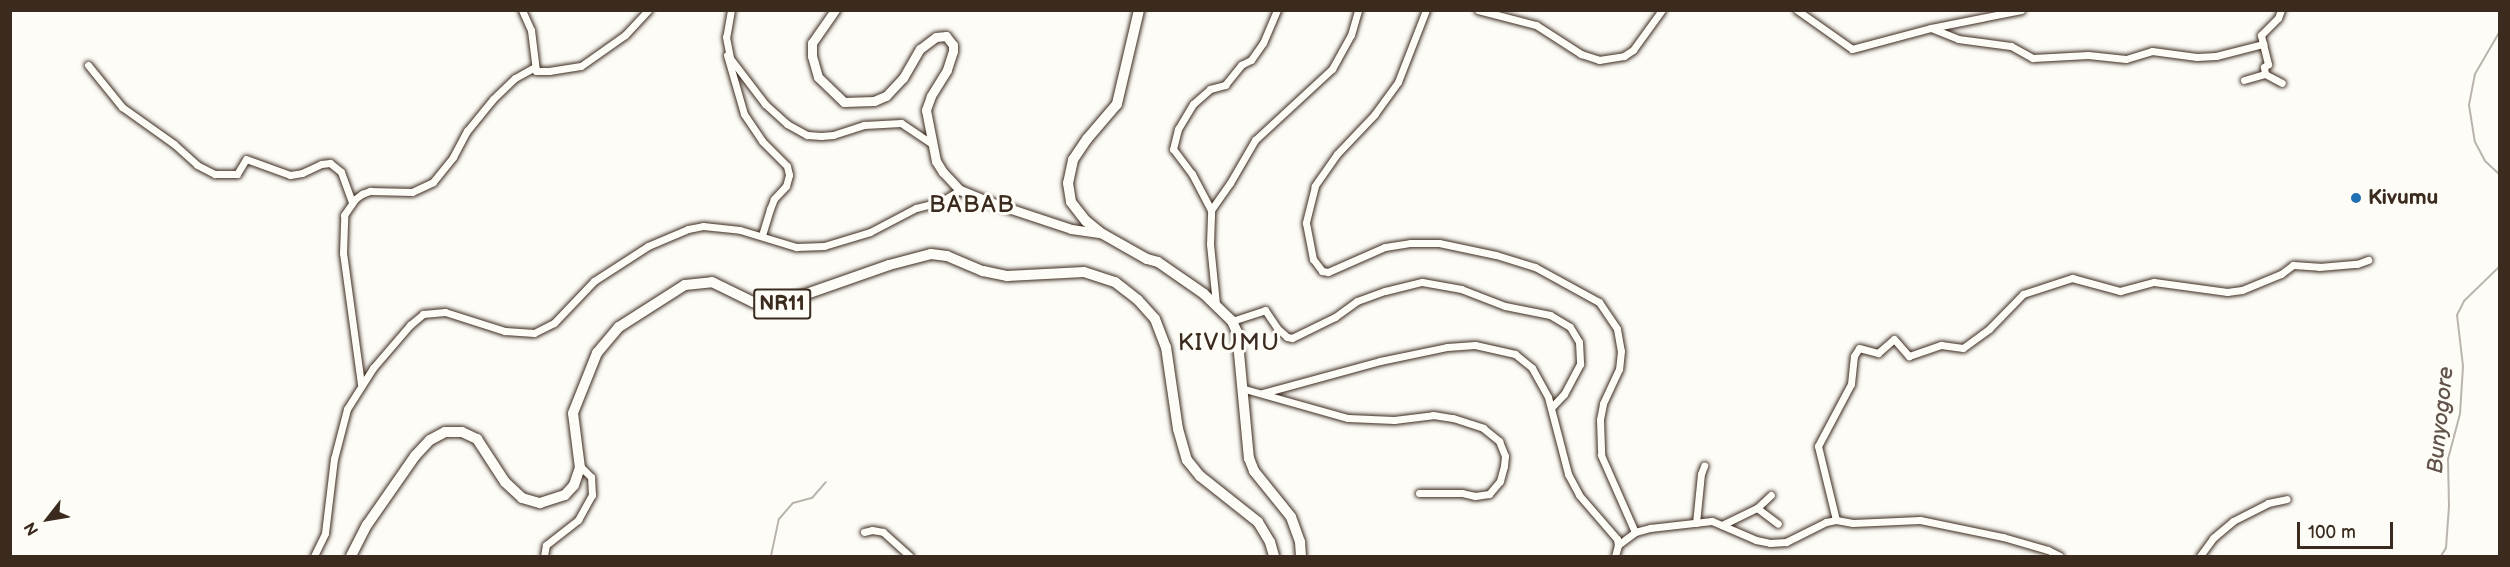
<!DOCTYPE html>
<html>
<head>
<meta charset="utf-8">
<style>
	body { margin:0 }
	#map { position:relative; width:2510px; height:567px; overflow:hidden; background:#fdfcf7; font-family:"Balsamiq Sans",sans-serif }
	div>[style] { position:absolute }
	.stream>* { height:2px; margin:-1px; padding:0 1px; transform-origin:1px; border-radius:1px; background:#bbb4ad }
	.roads { filter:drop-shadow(0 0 2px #3b2a1e) drop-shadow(0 0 2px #3b2a1e) }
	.minor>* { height:7px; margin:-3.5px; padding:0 3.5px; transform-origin:3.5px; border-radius:3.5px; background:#fdfcf7 }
	.major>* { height:9px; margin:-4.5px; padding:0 4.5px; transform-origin:4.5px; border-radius:4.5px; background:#fdfcf7 }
	.highway>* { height:10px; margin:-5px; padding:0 5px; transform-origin:5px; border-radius:5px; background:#fdfcf7 }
	.dots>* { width:16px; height:16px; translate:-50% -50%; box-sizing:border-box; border:3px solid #fdfcf7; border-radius:50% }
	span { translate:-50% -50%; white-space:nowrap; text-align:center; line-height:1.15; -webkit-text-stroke:6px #fdfcf7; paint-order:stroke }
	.shield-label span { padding:2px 4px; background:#fdfcf7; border:2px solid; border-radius:4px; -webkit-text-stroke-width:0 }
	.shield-label { font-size:20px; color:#3b2a1e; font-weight:700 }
	.poi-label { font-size:21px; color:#3b2a1e; font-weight:700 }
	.left { translate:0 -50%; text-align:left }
	.water-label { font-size:22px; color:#615349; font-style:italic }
	.quarter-label { font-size:24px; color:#3b2a1e; letter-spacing:1.5px }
	.frame { position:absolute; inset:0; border:12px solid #3b2a1e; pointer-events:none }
	.north { position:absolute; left:18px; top:489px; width:60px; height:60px; -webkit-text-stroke:4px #fdfcf7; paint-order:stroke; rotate:239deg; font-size:16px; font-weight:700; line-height:24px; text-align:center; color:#3b2a1e }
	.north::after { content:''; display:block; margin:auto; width:21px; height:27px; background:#3b2a1e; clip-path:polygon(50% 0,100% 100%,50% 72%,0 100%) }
	.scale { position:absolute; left:2297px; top:522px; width:96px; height:27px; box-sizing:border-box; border:3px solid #3b2a1e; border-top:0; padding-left:8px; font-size:18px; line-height:21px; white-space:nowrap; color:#3b2a1e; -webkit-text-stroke:4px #fdfcf7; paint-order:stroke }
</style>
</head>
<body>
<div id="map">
	<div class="stream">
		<i style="left:2500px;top:31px;width:50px;rotate:120.2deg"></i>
		<i style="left:2475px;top:74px;width:32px;rotate:101deg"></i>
		<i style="left:2469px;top:105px;width:37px;rotate:81deg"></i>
		<i style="left:2475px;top:142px;width:21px;rotate:62deg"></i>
		<i style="left:2485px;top:161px;width:21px;rotate:43deg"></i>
		<i style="left:771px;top:556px;width:38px;rotate:-78deg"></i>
		<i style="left:779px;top:519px;width:21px;rotate:-49deg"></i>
		<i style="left:793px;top:503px;width:20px;rotate:-15deg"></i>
		<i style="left:812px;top:498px;width:21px;rotate:-49deg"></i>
		<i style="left:2441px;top:556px;width:9px;rotate:-58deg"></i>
		<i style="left:2446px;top:548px;width:42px;rotate:-85.9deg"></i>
		<i style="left:2449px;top:506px;width:47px;rotate:-91.2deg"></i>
		<i style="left:2448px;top:459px;width:47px;rotate:-75.1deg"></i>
		<i style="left:2460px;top:414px;width:48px;rotate:-86.4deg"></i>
		<i style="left:2463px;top:366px;width:51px;rotate:-96.7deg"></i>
		<i style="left:2457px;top:315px;width:16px;rotate:-63deg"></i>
		<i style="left:2464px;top:301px;width:50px;rotate:-44.2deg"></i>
	</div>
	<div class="roads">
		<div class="minor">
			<i style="left:522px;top:10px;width:22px;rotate:66deg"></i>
			<i style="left:531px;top:30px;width:41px;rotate:83deg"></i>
			<i style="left:536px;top:71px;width:13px"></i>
			<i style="left:549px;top:71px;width:32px;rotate:-9deg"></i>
			<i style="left:581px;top:66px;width:54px;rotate:-35.2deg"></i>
			<i style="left:625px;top:35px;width:34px;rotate:-47deg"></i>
			<i style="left:731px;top:10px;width:27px;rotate:100deg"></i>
			<i style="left:726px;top:37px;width:21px;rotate:79deg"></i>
			<i style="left:730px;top:58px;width:58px;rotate:52.7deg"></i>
			<i style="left:765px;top:104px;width:30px;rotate:42deg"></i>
			<i style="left:787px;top:124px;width:23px;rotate:29deg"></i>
			<i style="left:807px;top:135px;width:14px;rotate:4deg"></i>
			<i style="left:821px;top:136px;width:12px;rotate:-5deg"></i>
			<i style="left:833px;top:135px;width:33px;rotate:-18deg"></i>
			<i style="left:864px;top:125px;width:37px;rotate:-3deg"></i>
			<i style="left:901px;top:123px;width:37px;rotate:34deg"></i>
			<i style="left:1426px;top:10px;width:77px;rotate:111.3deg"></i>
			<i style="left:1398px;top:82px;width:39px;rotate:126deg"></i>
			<i style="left:1375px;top:114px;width:55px;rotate:133.5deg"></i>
			<i style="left:1337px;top:154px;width:39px;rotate:125deg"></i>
			<i style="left:1315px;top:186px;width:38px;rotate:104deg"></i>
			<i style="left:1306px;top:223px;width:37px;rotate:79deg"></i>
			<i style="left:1313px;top:259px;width:15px;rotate:53deg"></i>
			<i style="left:1322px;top:271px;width:6px;rotate:9deg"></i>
			<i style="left:1328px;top:272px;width:62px;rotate:-23.7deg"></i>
			<i style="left:1385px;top:247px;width:25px;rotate:-9deg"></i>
			<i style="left:1410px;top:243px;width:29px"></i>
			<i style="left:1439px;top:243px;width:58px;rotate:11.9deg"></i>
			<i style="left:1496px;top:255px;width:41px;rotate:17.1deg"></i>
			<i style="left:1535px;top:267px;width:73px;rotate:28.7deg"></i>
			<i style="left:1599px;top:302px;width:32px;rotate:56deg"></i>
			<i style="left:1617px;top:329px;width:22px;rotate:80deg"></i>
			<i style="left:1621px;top:351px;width:18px;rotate:96deg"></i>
			<i style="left:1619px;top:369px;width:38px;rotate:115deg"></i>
			<i style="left:1603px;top:404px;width:16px;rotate:101deg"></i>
			<i style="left:1600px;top:420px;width:35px;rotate:88deg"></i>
			<i style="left:1601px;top:455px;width:84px;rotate:66.2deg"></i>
			<i style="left:1478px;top:10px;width:60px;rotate:14.5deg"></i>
			<i style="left:1536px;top:25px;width:54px;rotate:32.8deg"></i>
			<i style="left:1581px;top:54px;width:19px;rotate:18deg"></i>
			<i style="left:1599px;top:60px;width:25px;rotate:-9deg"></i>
			<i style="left:1624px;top:56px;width:11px;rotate:-34deg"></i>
			<i style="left:1633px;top:50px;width:49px;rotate:-54.1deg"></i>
			<i style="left:1797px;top:10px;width:67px;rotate:35.3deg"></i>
			<i style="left:1852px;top:49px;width:82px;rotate:-14.9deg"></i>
			<i style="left:1931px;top:28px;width:29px;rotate:22deg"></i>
			<i style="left:1958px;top:39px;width:53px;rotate:7.5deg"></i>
			<i style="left:2011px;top:46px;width:25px;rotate:29deg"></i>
			<i style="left:2033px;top:58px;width:55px;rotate:-3.1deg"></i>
			<i style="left:2088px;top:55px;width:38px;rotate:6deg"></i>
			<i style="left:2126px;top:59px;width:27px;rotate:-17deg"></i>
			<i style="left:2152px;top:51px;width:45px;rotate:7.6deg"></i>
			<i style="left:2197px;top:57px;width:19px;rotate:-3deg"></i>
			<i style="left:2216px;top:56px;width:49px;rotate:-14.3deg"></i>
			<i style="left:2263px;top:44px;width:9px;rotate:-103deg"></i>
			<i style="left:2261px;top:35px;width:24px;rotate:-45deg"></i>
			<i style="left:2278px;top:18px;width:9px;rotate:-69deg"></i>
			<i style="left:1931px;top:28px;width:92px;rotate:-11.3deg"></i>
			<i style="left:2263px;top:44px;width:21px;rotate:76deg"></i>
			<i style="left:2268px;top:64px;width:5px;rotate:143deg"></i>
			<i style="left:2264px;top:67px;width:7px;rotate:82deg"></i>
			<i style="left:2265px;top:74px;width:19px;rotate:28deg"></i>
			<i style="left:727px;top:55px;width:61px;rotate:73.9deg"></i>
			<i style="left:744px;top:114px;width:32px;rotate:56deg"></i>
			<i style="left:762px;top:141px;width:35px;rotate:45deg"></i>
			<i style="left:787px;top:166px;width:9px;rotate:77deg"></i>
			<i style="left:789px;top:175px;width:11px;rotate:105deg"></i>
			<i style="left:786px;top:186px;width:18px;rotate:133deg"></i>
			<i style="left:774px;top:199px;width:11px;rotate:112deg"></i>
			<i style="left:770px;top:209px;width:28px;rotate:107deg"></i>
			<i style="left:88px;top:65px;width:54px;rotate:51deg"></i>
			<i style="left:122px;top:107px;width:64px;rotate:35.4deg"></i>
			<i style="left:174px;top:144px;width:31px;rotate:42deg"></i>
			<i style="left:197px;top:165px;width:20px;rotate:27deg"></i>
			<i style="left:215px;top:174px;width:22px"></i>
			<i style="left:237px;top:174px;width:17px;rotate:-59deg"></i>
			<i style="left:246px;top:159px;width:47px;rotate:20deg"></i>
			<i style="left:290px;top:175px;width:12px;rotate:-9deg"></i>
			<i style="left:302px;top:173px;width:21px;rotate:-25deg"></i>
			<i style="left:321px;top:164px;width:9px;rotate:-6deg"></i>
			<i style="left:330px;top:163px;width:14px;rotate:39deg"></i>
			<i style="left:341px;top:172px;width:32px;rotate:70deg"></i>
			<i style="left:2244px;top:80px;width:22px;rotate:-16deg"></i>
			<i style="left:1211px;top:210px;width:33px;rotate:-55deg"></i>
			<i style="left:1230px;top:183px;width:50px;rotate:-59.8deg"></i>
			<i style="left:1255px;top:140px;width:105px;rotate:-42.7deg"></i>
			<i style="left:1332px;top:69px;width:39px;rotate:-61deg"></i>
			<i style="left:1351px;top:35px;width:26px;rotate:-74deg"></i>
			<i style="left:1216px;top:304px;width:60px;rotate:-95.7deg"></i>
			<i style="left:1210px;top:244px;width:34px;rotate:-88deg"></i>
			<i style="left:1211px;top:210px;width:41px;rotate:-117.8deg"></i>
			<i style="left:1192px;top:174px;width:31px;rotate:-127deg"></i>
			<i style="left:1173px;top:149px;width:21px;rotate:-76deg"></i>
			<i style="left:1178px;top:129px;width:29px;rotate:-59deg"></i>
			<i style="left:1193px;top:104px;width:23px;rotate:-41deg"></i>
			<i style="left:1210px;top:89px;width:16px;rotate:-15deg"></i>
			<i style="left:1225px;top:85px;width:26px;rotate:-51deg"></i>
			<i style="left:1241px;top:65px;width:11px;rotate:-27deg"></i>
			<i style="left:1251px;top:60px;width:21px;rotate:-55deg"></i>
			<i style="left:1263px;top:43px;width:36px;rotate:-67deg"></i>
			<i style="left:1232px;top:321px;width:35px;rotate:-18deg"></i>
			<i style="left:1265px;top:310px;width:22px;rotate:56deg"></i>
			<i style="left:1277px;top:328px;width:13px;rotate:42deg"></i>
			<i style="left:1287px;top:337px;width:5px;rotate:11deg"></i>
			<i style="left:1292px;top:338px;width:48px;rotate:-26deg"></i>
			<i style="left:1335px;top:317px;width:27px;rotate:-36deg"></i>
			<i style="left:1357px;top:301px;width:30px;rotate:-20deg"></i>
			<i style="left:1385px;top:291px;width:38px;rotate:-14deg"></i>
			<i style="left:1422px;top:282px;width:40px;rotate:10deg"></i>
			<i style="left:1461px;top:289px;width:47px;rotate:21.1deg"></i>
			<i style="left:1505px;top:306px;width:46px;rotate:11.3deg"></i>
			<i style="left:1550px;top:315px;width:23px;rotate:31deg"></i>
			<i style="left:1570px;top:327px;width:17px;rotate:59deg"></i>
			<i style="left:1579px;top:342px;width:22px;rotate:87deg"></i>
			<i style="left:1580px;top:364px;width:34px;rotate:118deg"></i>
			<i style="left:1564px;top:394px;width:18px;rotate:133deg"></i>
			<i style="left:361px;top:384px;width:132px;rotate:-97.8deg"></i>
			<i style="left:343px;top:253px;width:38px;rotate:-88deg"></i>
			<i style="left:344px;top:215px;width:19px;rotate:-55deg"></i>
			<i style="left:355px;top:199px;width:9px;rotate:-36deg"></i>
			<i style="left:362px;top:194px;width:9px;rotate:-21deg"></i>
			<i style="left:370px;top:191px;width:42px;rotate:1.4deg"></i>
			<i style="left:412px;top:192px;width:23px;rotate:-25deg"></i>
			<i style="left:433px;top:182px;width:32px;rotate:-51deg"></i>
			<i style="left:453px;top:157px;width:30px;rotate:-62deg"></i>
			<i style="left:467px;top:131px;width:41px;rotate:-50.9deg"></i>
			<i style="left:493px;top:99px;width:30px;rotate:-44deg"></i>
			<i style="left:515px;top:78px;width:23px;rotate:-29deg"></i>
			<i style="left:1241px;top:388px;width:111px;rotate:15.7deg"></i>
			<i style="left:1348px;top:418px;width:46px;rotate:2.5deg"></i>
			<i style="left:1394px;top:420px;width:39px;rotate:-7deg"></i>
			<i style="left:1433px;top:415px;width:20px;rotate:9deg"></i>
			<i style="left:1453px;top:418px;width:32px;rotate:18deg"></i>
			<i style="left:1483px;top:428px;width:21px;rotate:39deg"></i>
			<i style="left:1499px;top:441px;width:16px;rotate:68deg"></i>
			<i style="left:1505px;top:456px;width:10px;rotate:96deg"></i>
			<i style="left:1504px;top:466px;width:16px;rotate:105deg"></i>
			<i style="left:1500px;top:481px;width:17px;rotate:130deg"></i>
			<i style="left:1489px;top:494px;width:14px;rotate:172deg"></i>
			<i style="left:1475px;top:496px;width:13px;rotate:-167deg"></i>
			<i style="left:1462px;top:493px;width:43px;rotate:180deg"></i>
			<i style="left:1263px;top:393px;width:121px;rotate:-15.3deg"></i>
			<i style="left:1380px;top:361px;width:68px;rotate:-11.8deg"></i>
			<i style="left:1447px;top:347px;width:28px;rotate:-4deg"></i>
			<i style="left:1475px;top:345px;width:41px;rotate:12.7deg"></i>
			<i style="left:1515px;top:354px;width:22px;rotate:39deg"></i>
			<i style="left:1532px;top:368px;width:33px;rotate:61deg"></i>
			<i style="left:1548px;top:397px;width:80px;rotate:75.4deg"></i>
			<i style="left:1568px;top:474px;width:24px;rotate:62deg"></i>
			<i style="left:1579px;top:495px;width:58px;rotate:49.2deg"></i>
			<i style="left:1617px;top:539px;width:6px;rotate:81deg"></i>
			<i style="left:1618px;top:545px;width:11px;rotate:105deg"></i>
			<i style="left:1757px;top:508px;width:26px;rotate:37deg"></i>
			<i style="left:1836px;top:520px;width:76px;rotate:-103.7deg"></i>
			<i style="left:1818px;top:446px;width:70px;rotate:-62deg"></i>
			<i style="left:1851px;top:384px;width:28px;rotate:-84deg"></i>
			<i style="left:1854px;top:356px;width:9px;rotate:-58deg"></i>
			<i style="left:1859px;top:348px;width:20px;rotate:15deg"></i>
			<i style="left:1878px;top:353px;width:21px;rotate:-41deg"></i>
			<i style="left:1894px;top:339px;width:23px;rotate:49deg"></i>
			<i style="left:1909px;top:356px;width:34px;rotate:-19deg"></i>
			<i style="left:1941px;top:345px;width:22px;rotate:8deg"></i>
			<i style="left:1963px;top:348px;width:32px;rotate:-36deg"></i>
			<i style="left:1989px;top:329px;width:49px;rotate:-45.8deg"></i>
			<i style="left:2023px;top:294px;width:52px;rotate:-18.1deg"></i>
			<i style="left:2072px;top:278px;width:50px;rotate:15.2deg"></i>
			<i style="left:2120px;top:291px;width:35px;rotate:-15deg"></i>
			<i style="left:2154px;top:282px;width:74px;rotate:7.8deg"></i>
			<i style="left:2227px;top:292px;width:15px;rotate:-8deg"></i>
			<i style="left:2242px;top:290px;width:42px;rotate:-22.3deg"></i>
			<i style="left:2281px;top:274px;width:15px;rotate:-37deg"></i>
			<i style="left:2293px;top:265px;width:26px;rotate:4deg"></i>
			<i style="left:2319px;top:267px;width:38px;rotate:-5deg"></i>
			<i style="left:2357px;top:264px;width:12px;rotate:-20deg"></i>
			<i style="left:1696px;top:523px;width:49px;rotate:-84.2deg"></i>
			<i style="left:1701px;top:474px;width:9px;rotate:-69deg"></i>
			<i style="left:1722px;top:525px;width:39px;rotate:-26deg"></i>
			<i style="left:1757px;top:508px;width:19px;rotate:-43deg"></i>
			<i style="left:864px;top:532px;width:8px;rotate:-14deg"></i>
			<i style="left:872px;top:530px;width:11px;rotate:10deg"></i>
			<i style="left:883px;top:532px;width:36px;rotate:42deg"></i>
			<i style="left:1618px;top:545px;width:21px;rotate:-37deg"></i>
			<i style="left:1635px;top:532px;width:16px;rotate:-15deg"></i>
			<i style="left:1650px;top:528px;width:62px;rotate:-6.4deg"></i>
			<i style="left:1712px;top:521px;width:48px;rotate:23.4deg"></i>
			<i style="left:1756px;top:540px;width:14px;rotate:12deg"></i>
			<i style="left:1770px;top:543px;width:16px;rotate:-4deg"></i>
			<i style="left:1786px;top:542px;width:45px;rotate:-26.6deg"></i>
			<i style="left:1826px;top:522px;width:10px;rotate:-11deg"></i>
			<i style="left:1836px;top:520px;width:17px;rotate:10deg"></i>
			<i style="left:1853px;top:523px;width:67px;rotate:-2.6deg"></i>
			<i style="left:1920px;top:520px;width:85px;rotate:11.6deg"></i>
			<i style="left:2003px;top:537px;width:47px;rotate:16.1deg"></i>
			<i style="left:2048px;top:550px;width:13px;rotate:27deg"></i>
			<i style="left:314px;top:556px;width:25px;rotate:-64deg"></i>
			<i style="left:325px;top:533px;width:75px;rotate:-83.1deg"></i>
			<i style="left:334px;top:459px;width:52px;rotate:-75.4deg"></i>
			<i style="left:347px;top:409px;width:49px;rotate:-57.6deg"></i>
			<i style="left:373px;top:368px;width:57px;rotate:-49.3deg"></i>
			<i style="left:410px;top:325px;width:17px;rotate:-40deg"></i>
			<i style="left:423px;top:314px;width:22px;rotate:-5deg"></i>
			<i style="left:445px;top:312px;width:63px;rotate:17.6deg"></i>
			<i style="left:505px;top:331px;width:29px;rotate:4deg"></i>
			<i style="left:534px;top:333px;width:22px;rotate:-27deg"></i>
			<i style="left:554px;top:323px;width:58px;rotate:-46.4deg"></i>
			<i style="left:594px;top:281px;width:64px;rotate:-32.9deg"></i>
			<i style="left:648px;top:246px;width:43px;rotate:-23deg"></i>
			<i style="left:688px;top:229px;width:15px;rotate:-11deg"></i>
			<i style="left:703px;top:226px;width:37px;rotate:6deg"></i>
			<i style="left:740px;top:230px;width:59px;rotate:16.9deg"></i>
			<i style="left:796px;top:247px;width:28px;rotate:-2deg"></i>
			<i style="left:824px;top:246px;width:48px;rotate:-16.9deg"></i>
			<i style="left:870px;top:232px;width:52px;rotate:-27.6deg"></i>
			<i style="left:916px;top:208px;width:25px;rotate:-14deg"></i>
			<i style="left:940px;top:202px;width:23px;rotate:-31deg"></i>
			<i style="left:544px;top:556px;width:11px;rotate:-80deg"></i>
			<i style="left:546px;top:545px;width:41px;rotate:-38deg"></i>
			<i style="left:578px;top:520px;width:29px;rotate:-61deg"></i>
			<i style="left:592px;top:495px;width:18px;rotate:-93deg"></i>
			<i style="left:591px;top:477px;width:16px;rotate:-135deg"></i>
			<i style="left:2200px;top:556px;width:22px;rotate:-54deg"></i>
			<i style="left:2213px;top:538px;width:26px;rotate:-40deg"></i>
			<i style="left:2233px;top:521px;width:39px;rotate:-27deg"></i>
			<i style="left:2268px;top:503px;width:19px;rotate:-12deg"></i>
		</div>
		<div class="major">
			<i style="left:835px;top:10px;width:40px;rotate:124.9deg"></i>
			<i style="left:812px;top:43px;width:13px;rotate:90deg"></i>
			<i style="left:812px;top:56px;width:22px;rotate:74deg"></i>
			<i style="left:818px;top:77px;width:36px;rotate:44deg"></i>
			<i style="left:844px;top:102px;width:30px;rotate:-2deg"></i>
			<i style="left:874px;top:101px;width:13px;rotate:-23deg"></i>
			<i style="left:886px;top:96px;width:25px;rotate:-47deg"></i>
			<i style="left:903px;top:78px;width:34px;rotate:-60deg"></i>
			<i style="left:920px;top:49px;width:20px;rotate:-37deg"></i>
			<i style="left:936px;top:37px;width:10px;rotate:-6deg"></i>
			<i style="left:946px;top:36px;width:11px;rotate:52deg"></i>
			<i style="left:953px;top:45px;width:6px;rotate:90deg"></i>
			<i style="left:953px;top:51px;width:20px;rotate:108deg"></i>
			<i style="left:947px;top:70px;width:31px;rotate:122deg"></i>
			<i style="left:931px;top:96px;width:15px;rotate:110deg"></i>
			<i style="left:926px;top:110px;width:52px;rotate:78.9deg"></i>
			<i style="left:936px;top:161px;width:13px;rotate:58deg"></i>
			<i style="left:943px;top:172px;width:25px;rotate:47deg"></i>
			<i style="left:960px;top:190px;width:29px;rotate:22deg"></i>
			<i style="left:987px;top:201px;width:89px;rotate:18.4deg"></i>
			<i style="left:1071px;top:229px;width:30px;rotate:8deg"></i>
		</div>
		<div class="highway">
			<i style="left:1139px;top:10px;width:97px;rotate:103.2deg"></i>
			<i style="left:1117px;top:104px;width:46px;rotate:130.6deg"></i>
			<i style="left:1087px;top:139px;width:25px;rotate:124deg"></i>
			<i style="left:1073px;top:160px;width:24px;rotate:102deg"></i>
			<i style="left:1068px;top:183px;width:19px;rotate:81deg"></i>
			<i style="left:1071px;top:202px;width:24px;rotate:52deg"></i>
			<i style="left:1086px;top:221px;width:19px;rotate:39deg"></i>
			<i style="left:1101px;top:233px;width:53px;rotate:29.5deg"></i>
			<i style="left:1147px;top:259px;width:11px;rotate:15deg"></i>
			<i style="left:1158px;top:262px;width:56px;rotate:34.8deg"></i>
			<i style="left:1204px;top:294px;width:39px;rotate:44deg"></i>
			<i style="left:1232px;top:321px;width:12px;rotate:66deg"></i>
			<i style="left:1237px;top:332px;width:127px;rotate:84.6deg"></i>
			<i style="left:1249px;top:458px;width:14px;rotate:69deg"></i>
			<i style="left:1254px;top:471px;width:59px;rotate:51.2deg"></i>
			<i style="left:1291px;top:517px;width:27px;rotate:70deg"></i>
			<i style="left:1300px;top:542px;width:14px;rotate:86deg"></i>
			<i style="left:351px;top:556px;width:35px;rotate:-63deg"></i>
			<i style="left:367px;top:525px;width:84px;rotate:-55.2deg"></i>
			<i style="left:415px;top:456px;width:22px;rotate:-47deg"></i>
			<i style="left:430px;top:440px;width:17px;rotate:-28deg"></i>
			<i style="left:445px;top:432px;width:17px"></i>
			<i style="left:462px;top:432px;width:17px;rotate:25deg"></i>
			<i style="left:477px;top:439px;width:51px;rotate:56.9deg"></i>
			<i style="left:505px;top:482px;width:23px;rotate:43deg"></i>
			<i style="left:522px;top:498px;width:19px;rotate:16deg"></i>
			<i style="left:540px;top:503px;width:26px;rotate:-18deg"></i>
			<i style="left:565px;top:495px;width:13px;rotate:-48deg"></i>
			<i style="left:574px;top:485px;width:18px;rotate:-71deg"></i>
			<i style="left:580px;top:468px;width:55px;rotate:-97.3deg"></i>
			<i style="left:573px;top:413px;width:65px;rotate:-68.2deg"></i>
			<i style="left:597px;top:353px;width:34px;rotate:-50deg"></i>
			<i style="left:619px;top:327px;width:78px;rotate:-32.5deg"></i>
			<i style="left:685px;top:285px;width:27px;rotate:-6deg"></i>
			<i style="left:712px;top:282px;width:46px;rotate:26deg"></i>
			<i style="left:753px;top:302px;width:22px;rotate:8deg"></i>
			<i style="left:775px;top:305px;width:121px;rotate:-19.3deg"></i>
			<i style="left:889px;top:265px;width:43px;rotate:-14.7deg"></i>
			<i style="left:931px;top:254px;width:16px;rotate:7deg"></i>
			<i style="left:947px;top:256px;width:39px;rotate:23deg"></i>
			<i style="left:983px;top:271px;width:25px;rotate:12deg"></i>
			<i style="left:1007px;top:276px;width:77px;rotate:-3deg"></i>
			<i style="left:1084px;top:272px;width:33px;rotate:18deg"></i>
			<i style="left:1115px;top:282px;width:29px;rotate:38deg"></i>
			<i style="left:1138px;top:300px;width:25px;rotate:48deg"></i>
			<i style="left:1155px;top:319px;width:30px;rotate:69deg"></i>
			<i style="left:1166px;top:347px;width:83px;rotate:81.7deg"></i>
			<i style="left:1178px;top:429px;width:32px;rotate:74deg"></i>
			<i style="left:1187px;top:460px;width:21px;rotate:51deg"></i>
			<i style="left:1200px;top:476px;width:74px;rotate:38.4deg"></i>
			<i style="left:1258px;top:522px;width:23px;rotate:59deg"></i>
			<i style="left:1270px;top:542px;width:15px;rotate:74deg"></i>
		</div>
	</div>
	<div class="dots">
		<i style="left:2356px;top:198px;background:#1f6fb2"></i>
	</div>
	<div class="shield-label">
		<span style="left:782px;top:304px">NR11</span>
	</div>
	<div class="poi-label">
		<span class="left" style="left:2368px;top:198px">Kivumu</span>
	</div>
	<div class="water-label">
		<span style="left:2441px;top:420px;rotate:-84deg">Bunyogore</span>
	</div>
	<div class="quarter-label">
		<span style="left:972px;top:205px">BABAB</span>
		<span style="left:1229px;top:343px">KIVUMU</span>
	</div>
	<div class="frame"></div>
	<div class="north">N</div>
	<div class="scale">100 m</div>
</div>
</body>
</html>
